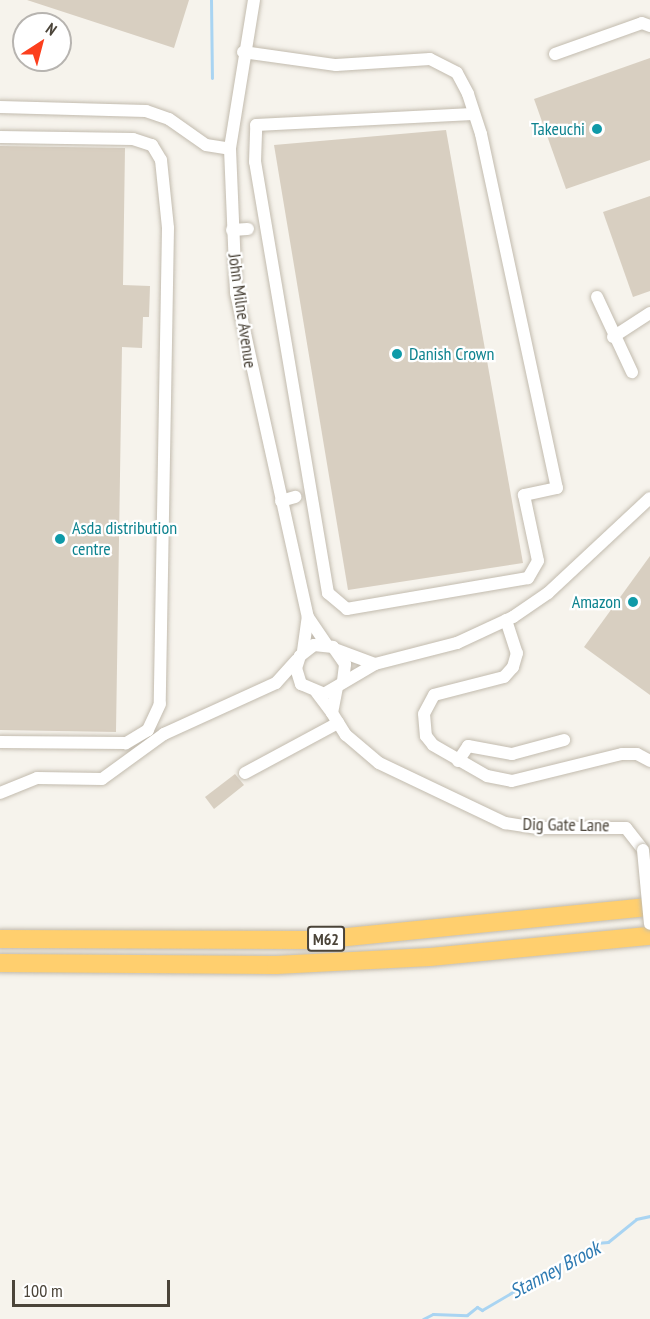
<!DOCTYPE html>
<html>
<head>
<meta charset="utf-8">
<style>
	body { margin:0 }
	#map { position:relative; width:650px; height:1319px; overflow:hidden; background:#f6f3ec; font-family:"PT Sans Narrow",sans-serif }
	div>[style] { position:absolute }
	.stream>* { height:3px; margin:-1.5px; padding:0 1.5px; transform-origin:1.5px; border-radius:1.5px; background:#a9d4f2 }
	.building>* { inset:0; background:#d8cfc1 }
	.roads { filter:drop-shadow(0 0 2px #c2bbae) drop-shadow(0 0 2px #c2bbae) }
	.minor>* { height:12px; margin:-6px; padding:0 6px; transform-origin:6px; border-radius:6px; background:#fff }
	.highway>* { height:18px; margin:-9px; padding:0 9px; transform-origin:9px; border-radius:9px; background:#ffcf6e }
	.bridges { filter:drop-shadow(0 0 2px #c2bbae) drop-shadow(0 0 2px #c2bbae) }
	.minor-bridge>* { height:12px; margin:-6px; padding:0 6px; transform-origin:6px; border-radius:6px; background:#fff }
	.dots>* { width:16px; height:16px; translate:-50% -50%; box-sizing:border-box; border:3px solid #fff; border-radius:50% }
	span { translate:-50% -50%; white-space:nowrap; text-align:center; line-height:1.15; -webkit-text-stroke:4.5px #fff; paint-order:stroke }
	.shield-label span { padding:2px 4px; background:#fff; border:2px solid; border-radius:4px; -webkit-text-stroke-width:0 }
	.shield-label { font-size:16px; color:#4b4439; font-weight:700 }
	.culture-label { font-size:18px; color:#0d838f }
	.right { translate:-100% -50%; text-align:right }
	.left { translate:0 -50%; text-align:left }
	.street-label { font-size:18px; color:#4b4439 }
	.water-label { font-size:20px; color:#2e7ab2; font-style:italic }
	.north { position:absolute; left:12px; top:12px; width:60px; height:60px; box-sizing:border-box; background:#fff; border:2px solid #b7b4b0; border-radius:50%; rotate:36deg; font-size:16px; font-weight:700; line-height:24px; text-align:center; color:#4b4439 }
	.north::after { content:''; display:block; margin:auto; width:21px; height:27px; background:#fc3f1d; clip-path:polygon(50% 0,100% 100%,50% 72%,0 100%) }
	.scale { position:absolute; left:12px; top:1280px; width:158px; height:27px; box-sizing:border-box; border:3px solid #4b4439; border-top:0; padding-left:8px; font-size:18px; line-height:21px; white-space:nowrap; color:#4b4439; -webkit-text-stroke:4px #fff; paint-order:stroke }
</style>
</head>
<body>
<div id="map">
	<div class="stream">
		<i style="left:211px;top:0;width:78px;rotate:89.3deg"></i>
		<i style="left:423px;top:1319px;width:11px;rotate:-27deg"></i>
		<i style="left:433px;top:1314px;width:34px;rotate:2deg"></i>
		<i style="left:467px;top:1315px;width:13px;rotate:-39deg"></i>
		<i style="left:477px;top:1307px;width:6px;rotate:31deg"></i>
		<i style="left:482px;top:1310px;width:132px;rotate:-30.4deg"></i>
		<i style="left:596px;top:1243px;width:12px;rotate:-5deg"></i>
		<i style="left:608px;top:1242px;width:36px;rotate:-39deg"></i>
		<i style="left:636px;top:1219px;width:14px;rotate:-12deg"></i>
	</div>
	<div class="building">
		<i style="clip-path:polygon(27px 0,189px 0,174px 48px)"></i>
		<i style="clip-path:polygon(650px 58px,650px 160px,566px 189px,534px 99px)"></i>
		<i style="clip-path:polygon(446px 130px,523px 563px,348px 590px,274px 145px)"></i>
		<i style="clip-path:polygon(0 146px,125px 148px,123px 285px,150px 286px,149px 317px,143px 317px,142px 348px,122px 347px,116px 732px,0 730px)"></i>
		<i style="clip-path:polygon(650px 196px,650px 291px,633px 297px,603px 212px)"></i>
		<i style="clip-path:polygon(650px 556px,650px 695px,584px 647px)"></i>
		<i style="clip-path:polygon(235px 774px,244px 785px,214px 809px,205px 797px)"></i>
	</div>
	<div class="roads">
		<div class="minor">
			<i style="left:254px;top:0;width:151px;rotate:99.2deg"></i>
			<i style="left:230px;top:149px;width:144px;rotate:87.6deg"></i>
			<i style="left:236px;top:293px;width:332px;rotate:77.5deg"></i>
			<i style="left:308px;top:617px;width:34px;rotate:56deg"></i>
			<i style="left:243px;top:52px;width:94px;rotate:8deg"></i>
			<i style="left:336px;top:65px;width:94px;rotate:-3.7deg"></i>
			<i style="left:430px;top:59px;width:30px;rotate:27deg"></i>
			<i style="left:457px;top:73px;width:24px;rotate:62deg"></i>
			<i style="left:468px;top:94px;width:42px;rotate:72deg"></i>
			<i style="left:481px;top:134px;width:362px;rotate:77.9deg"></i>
			<i style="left:557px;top:488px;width:34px;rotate:168deg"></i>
			<i style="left:524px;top:495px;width:67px;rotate:78deg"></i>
			<i style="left:538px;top:561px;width:20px;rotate:120deg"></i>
			<i style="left:528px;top:578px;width:184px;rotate:170.3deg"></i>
			<i style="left:347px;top:609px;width:25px;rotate:-140deg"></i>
			<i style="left:328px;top:593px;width:437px;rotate:-99.6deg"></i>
			<i style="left:255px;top:162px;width:37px;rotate:-88deg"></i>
			<i style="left:256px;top:125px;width:217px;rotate:-2.9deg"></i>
			<i style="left:555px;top:54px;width:92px;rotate:-19.6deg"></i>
			<i style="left:642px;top:23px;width:9px;rotate:21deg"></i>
			<i style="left:0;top:107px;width:146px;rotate:1.6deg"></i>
			<i style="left:146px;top:111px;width:24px;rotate:19deg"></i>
			<i style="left:169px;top:119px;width:45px;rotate:35.1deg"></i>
			<i style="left:206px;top:145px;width:24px;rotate:9deg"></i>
			<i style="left:0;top:137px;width:133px;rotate:0.9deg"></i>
			<i style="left:133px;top:139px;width:20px;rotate:18deg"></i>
			<i style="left:152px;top:145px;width:17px;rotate:59deg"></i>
			<i style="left:161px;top:160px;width:68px;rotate:84.1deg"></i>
			<i style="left:168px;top:228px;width:476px;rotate:91deg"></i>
			<i style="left:160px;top:704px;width:29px;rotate:115deg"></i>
			<i style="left:148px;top:730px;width:26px;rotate:149deg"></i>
			<i style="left:126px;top:743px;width:126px;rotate:-179.5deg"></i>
			<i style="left:232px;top:230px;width:16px;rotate:-4deg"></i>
			<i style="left:597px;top:297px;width:83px;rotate:65deg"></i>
			<i style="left:613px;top:337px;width:44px;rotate:-33deg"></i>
			<i style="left:281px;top:501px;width:15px;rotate:-16deg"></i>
			<i style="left:506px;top:620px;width:35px;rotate:72deg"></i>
			<i style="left:517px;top:653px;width:15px;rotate:106deg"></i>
			<i style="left:513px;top:667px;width:13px;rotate:132deg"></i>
			<i style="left:504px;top:677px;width:72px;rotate:165.6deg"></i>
			<i style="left:434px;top:695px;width:21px;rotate:118deg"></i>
			<i style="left:424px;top:714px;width:22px;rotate:85deg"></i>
			<i style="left:426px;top:736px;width:11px;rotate:52deg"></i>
			<i style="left:433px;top:745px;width:62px;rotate:29.9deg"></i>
			<i style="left:487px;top:776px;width:25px;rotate:11deg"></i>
			<i style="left:512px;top:781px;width:113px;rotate:-13.8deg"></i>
			<i style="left:622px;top:754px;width:15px"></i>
			<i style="left:637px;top:754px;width:15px;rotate:28deg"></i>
			<i style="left:337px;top:650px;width:40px;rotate:20.2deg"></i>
			<i style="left:303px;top:651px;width:34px;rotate:-82deg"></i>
			<i style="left:343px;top:681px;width:17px;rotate:-83deg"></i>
			<i style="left:345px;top:664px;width:21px;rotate:-125deg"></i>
			<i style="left:333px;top:647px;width:19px;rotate:-174deg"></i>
			<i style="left:314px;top:645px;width:18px;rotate:142deg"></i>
			<i style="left:300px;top:656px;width:13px;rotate:108deg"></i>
			<i style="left:296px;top:668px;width:17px;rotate:73deg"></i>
			<i style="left:301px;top:684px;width:25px;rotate:23deg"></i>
			<i style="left:324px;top:694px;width:59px;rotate:-30.5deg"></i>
			<i style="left:375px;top:664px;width:85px;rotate:-14.4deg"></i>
			<i style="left:457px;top:643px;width:62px;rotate:-24.9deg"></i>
			<i style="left:513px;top:617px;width:42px;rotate:-34.4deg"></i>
			<i style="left:548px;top:593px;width:139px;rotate:-43deg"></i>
			<i style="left:317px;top:693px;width:25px;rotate:53deg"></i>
			<i style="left:332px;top:713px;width:25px;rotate:-79deg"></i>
			<i style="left:332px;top:713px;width:26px;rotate:58deg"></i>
			<i style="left:346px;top:735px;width:43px;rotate:40.3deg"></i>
			<i style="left:379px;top:763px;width:140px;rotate:25.5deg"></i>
			<i style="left:505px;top:823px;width:33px;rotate:9deg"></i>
			<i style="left:538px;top:828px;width:88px"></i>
			<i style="left:626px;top:828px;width:28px;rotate:52deg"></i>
			<i style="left:458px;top:761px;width:18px;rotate:-56deg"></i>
			<i style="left:468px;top:746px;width:45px;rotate:10.3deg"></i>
			<i style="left:512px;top:754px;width:54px;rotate:-15.1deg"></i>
			<i style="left:245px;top:773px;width:106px;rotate:-28.3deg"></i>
			<i style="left:0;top:793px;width:40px;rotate:-22deg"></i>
			<i style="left:37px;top:778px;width:65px;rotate:0.9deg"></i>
			<i style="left:102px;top:779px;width:77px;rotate:-36deg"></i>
			<i style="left:164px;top:734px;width:123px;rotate:-24.5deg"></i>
			<i style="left:276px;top:683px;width:31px;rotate:-48deg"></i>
		</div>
		<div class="highway">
			<i style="left:0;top:939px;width:317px;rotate:0.2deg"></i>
			<i style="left:317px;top:940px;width:335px;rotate:-5.7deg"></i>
			<i style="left:0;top:963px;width:276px;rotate:0.4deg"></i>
			<i style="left:276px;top:965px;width:154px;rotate:-3deg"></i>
			<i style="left:430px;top:957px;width:221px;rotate:-5.5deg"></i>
		</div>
	</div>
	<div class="bridges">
		<div class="minor-bridge">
			<i style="left:643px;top:850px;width:74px;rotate:84.6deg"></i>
		</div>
	</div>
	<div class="dots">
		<i style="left:597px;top:129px;background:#0f9aa8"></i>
		<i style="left:397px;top:354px;background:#0f9aa8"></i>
		<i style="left:60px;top:539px;background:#0f9aa8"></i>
		<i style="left:633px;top:602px;background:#0f9aa8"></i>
	</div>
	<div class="shield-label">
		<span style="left:326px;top:939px">M62</span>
	</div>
	<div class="culture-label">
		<span class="right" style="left:585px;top:129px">Takeuchi</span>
		<span class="left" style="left:409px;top:354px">Danish Crown</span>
		<span class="left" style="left:72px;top:539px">Asda distribution<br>centre</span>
		<span class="right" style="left:621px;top:602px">Amazon</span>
	</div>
	<div class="street-label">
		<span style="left:242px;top:311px;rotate:82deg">John Milne Avenue</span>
		<span style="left:566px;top:825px;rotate:1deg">Dig Gate Lane</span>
	</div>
	<div class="water-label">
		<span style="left:555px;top:1270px;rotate:-28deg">Stanney Brook</span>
	</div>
	<div class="north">N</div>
	<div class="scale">100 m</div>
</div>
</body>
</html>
